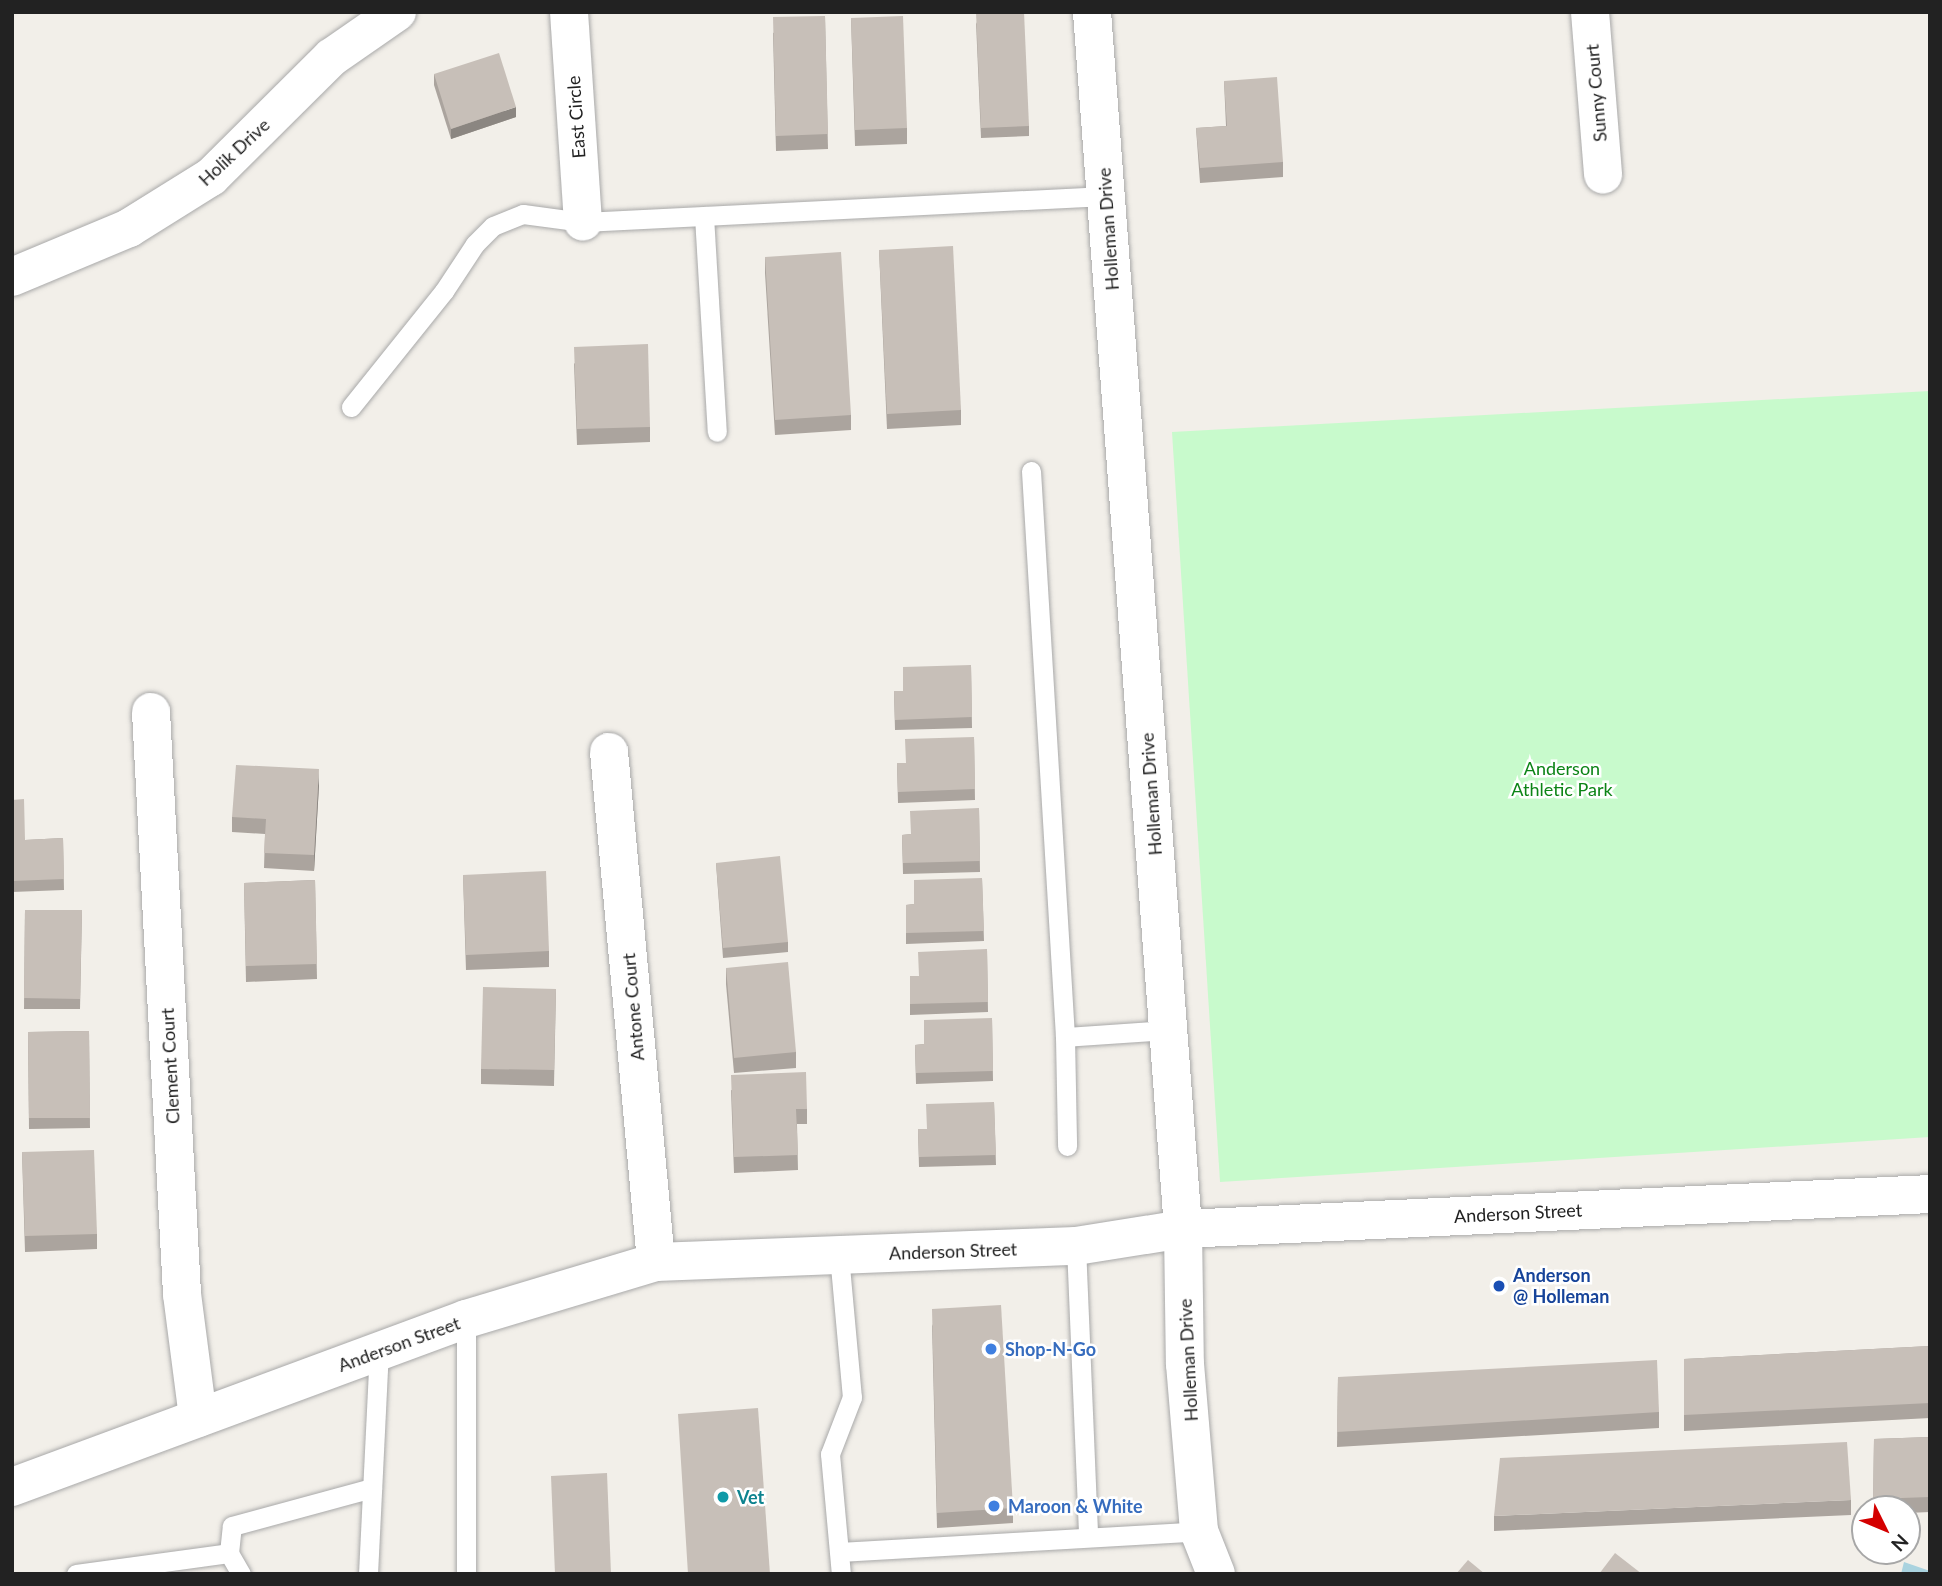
<!DOCTYPE html>
<html>
<head>
<meta charset="utf-8">
<style>
	body { margin:0 }
	#map { position:relative; width:1942px; height:1586px; overflow:hidden; background:#f2efe9; font-family:Lato,sans-serif }
	div>[style] { position:absolute }
	.park>* { inset:0; background:#c8facc }
	.water>* { inset:0; background:#aad3df }
	.roads { filter:drop-shadow(0 0 2px #a9a9a9) drop-shadow(0 0 2px #a9a9a9) }
	.service>* { height:19px; margin:-9.5px; padding:0 9.5px; transform-origin:9.5px; border-radius:9.5px; background:#fff }
	.minor>* { height:38px; margin:-19px; padding:0 19px; transform-origin:19px; border-radius:19px; background:#fff }
	.tertiary>* { height:38px; margin:-19px; padding:0 19px; transform-origin:19px; border-radius:19px; background:#fff }
	.wall>* { inset:0; background:#aba49e }
	.shaded-wall>* { inset:0; background:#8b8681 }
	.building>* { inset:0; background:#c7bfb8 }
	.dots>* { width:19px; height:19px; translate:-50% -50%; box-sizing:border-box; border:4px solid #fff; border-radius:50% }
	span { translate:-50% -50%; white-space:nowrap; text-align:center; line-height:1.15; -webkit-text-stroke:5px #fff; paint-order:stroke }
	.street-label { font-size:18px; color:#222 }
	.park-label { font-size:18px; color:#0c8416 }
	.transit-label { font-size:18px; color:#164399; font-weight:700 }
	.left { translate:0 -50%; text-align:left }
	.shop-label { font-size:18px; color:#366cbe; font-weight:700 }
	.culture-label { font-size:18px; color:#0d838f; font-weight:700 }
	.frame { position:absolute; inset:0; border:14px solid #222; pointer-events:none }
	.north { position:absolute; left:1851px; top:1495px; width:70px; height:70px; box-sizing:border-box; background:#fff; border:2px solid #a7a7a7; border-radius:50%; rotate:133deg; font-size:19px; font-weight:700; line-height:28px; text-align:center; color:#222 }
	.north::after { content:''; display:block; margin:auto; width:24px; height:32px; background:#d40000; clip-path:polygon(50% 0,100% 100%,50% 72%,0 100%) }
</style>
</head>
<body>
<div id="map">
	<div class="park">
		<i style="clip-path:polygon(1930px 391px,1930px 1137px,1220px 1182px,1172px 432px)"></i>
	</div>
	<div class="water">
		<i style="clip-path:polygon(1904px 1562px,1930px 1571px,1930px 1574px,1901px 1574px)"></i>
	</div>
	<div class="roads">
		<div class="service">
			<i style="left:704px;top:216px;width:216px;rotate:86.6deg"></i>
			<i style="left:351px;top:407px;width:149px;rotate:-51.3deg"></i>
			<i style="left:444px;top:291px;width:56px;rotate:-56.6deg"></i>
			<i style="left:475px;top:244px;width:25px;rotate:-45deg"></i>
			<i style="left:493px;top:226px;width:32px;rotate:-22deg"></i>
			<i style="left:523px;top:214px;width:61px;rotate:7.6deg"></i>
			<i style="left:583px;top:222px;width:523px;rotate:-2.85deg"></i>
			<i style="left:1031px;top:471px;width:567px;rotate:86.56deg"></i>
			<i style="left:1065px;top:1037px;width:109px;rotate:88.9deg"></i>
			<i style="left:1065px;top:1037px;width:104px;rotate:-3.9deg"></i>
			<i style="left:1076px;top:1246px;width:290px;rotate:87.6deg"></i>
			<i style="left:839px;top:1255px;width:143px;rotate:84.8deg"></i>
			<i style="left:852px;top:1397px;width:61px;rotate:111.1deg"></i>
			<i style="left:830px;top:1454px;width:121px;rotate:84.8deg"></i>
			<i style="left:466px;top:1319px;width:255px;rotate:90deg"></i>
			<i style="left:840px;top:1552px;width:360px;rotate:-3.3deg"></i>
			<i style="left:76px;top:1574px;width:154px;rotate:-7.8deg"></i>
			<i style="left:241px;top:1574px;width:24px;rotate:-120deg"></i>
			<i style="left:229px;top:1553px;width:27px;rotate:-84deg"></i>
			<i style="left:232px;top:1526px;width:145px;rotate:-15.2deg"></i>
			<i style="left:368px;top:1574px;width:223px;rotate:-87.2deg"></i>
		</div>
		<div class="minor">
			<i style="left:569px;top:12px;width:210px;rotate:86.2deg"></i>
			<i style="left:1590px;top:12px;width:163px;rotate:85.4deg"></i>
			<i style="left:12px;top:277px;width:127px;rotate:-22.7deg"></i>
			<i style="left:129px;top:228px;width:97px;rotate:-31.9deg"></i>
			<i style="left:211px;top:177px;width:170px;rotate:-44.8deg"></i>
			<i style="left:332px;top:57px;width:79px;rotate:-34.7deg"></i>
			<i style="left:151px;top:712px;width:583px;rotate:86.95deg"></i>
			<i style="left:182px;top:1294px;width:125px;rotate:82.6deg"></i>
			<i style="left:609px;top:752px;width:512px;rotate:84.73deg"></i>
		</div>
		<div class="tertiary">
			<i style="left:1092px;top:12px;width:1220px;rotate:85.72deg"></i>
			<i style="left:1183px;top:1229px;width:135px;rotate:89.2deg"></i>
			<i style="left:1185px;top:1364px;width:168px;rotate:85.2deg"></i>
			<i style="left:1199px;top:1531px;width:46px;rotate:68.4deg"></i>
			<i style="left:12px;top:1487px;width:484px;rotate:-20.3deg"></i>
			<i style="left:466px;top:1319px;width:198px;rotate:-16.7deg"></i>
			<i style="left:656px;top:1262px;width:420px;rotate:-2.2deg"></i>
			<i style="left:1076px;top:1246px;width:108px;rotate:-9deg"></i>
			<i style="left:1183px;top:1229px;width:748px;rotate:-2.68deg"></i>
		</div>
	</div>
	<div class="wall">
		<i style="clip-path:polygon(825px 16px,828px 149px,776px 151px,773px 33px)"></i>
		<i style="clip-path:polygon(851px 18px,907px 128px,907px 144px,855px 146px)"></i>
		<i style="clip-path:polygon(976px 22px,1029px 126px,1029px 136px,981px 138px)"></i>
		<i style="clip-path:polygon(434px 74px,516px 117px,451px 139px,434px 85px)"></i>
		<i style="clip-path:polygon(1224px 81px,1283px 162px,1283px 177px,1200px 183px,1196px 128px,1226px 126px)"></i>
		<i style="clip-path:polygon(879px 250px,961px 410px,961px 425px,887px 429px)"></i>
		<i style="clip-path:polygon(765px 257px,851px 415px,851px 430px,775px 435px,765px 273px)"></i>
		<i style="clip-path:polygon(574px 363px,650px 427px,650px 442px,577px 445px)"></i>
		<i style="clip-path:polygon(971px 665px,972px 728px,895px 730px,894px 691px,903px 691px)"></i>
		<i style="clip-path:polygon(974px 737px,975px 800px,898px 803px,897px 763px,906px 763px)"></i>
		<i style="clip-path:polygon(319px 785px,314px 871px,264px 868px,265px 834px,232px 832px,232px 817px)"></i>
		<i style="clip-path:polygon(12px 800px,25px 840px,63px 838px,64px 890px,12px 892px)"></i>
		<i style="clip-path:polygon(979px 808px,980px 872px,903px 874px,902px 835px,911px 834px)"></i>
		<i style="clip-path:polygon(716px 863px,788px 942px,788px 952px,723px 958px)"></i>
		<i style="clip-path:polygon(463px 875px,549px 951px,549px 967px,466px 970px)"></i>
		<i style="clip-path:polygon(982px 878px,984px 941px,906px 944px,906px 905px,914px 904px)"></i>
		<i style="clip-path:polygon(315px 880px,317px 979px,246px 982px,244px 883px)"></i>
		<i style="clip-path:polygon(25px 910px,82px 910px,80px 1009px,24px 1009px)"></i>
		<i style="clip-path:polygon(987px 949px,988px 1012px,910px 1015px,910px 976px,919px 976px)"></i>
		<i style="clip-path:polygon(726px 968px,796px 1052px,796px 1068px,734px 1073px,726px 984px)"></i>
		<i style="clip-path:polygon(556px 989px,554px 1086px,481px 1084px,481px 1069px)"></i>
		<i style="clip-path:polygon(992px 1018px,993px 1081px,916px 1084px,915px 1045px,924px 1044px)"></i>
		<i style="clip-path:polygon(89px 1031px,90px 1128px,29px 1129px,28px 1032px)"></i>
		<i style="clip-path:polygon(731px 1090px,807px 1109px,807px 1124px,797px 1124px,798px 1170px,734px 1173px)"></i>
		<i style="clip-path:polygon(994px 1102px,996px 1165px,919px 1167px,918px 1129px,927px 1129px)"></i>
		<i style="clip-path:polygon(22px 1152px,97px 1234px,97px 1249px,25px 1252px)"></i>
		<i style="clip-path:polygon(932px 1324px,1013px 1508px,1013px 1523px,937px 1528px)"></i>
		<i style="clip-path:polygon(1930px 1346px,1930px 1418px,1684px 1431px,1684px 1359px)"></i>
		<i style="clip-path:polygon(1338px 1377px,1659px 1412px,1659px 1428px,1337px 1447px)"></i>
		<i style="clip-path:polygon(1930px 1437px,1930px 1512px,1907px 1513px,1907px 1509px,1873px 1509px,1874px 1439px)"></i>
		<i style="clip-path:polygon(1851px 1500px,1851px 1515px,1494px 1531px,1494px 1516px)"></i>
	</div>
	<div class="shaded-wall">
		<i style="clip-path:polygon(516px 107px,516px 117px,451px 139px,451px 129px)"></i>
		<i style="clip-path:polygon(319px 769px,319px 785px,314px 871px,314px 855px)"></i>
	</div>
	<div class="building">
		<i style="clip-path:polygon(976px 12px,1024px 12px,1029px 126px,981px 128px)"></i>
		<i style="clip-path:polygon(825px 16px,828px 134px,776px 136px,773px 17px)"></i>
		<i style="clip-path:polygon(903px 16px,907px 128px,855px 130px,851px 18px)"></i>
		<i style="clip-path:polygon(499px 53px,516px 107px,451px 129px,434px 74px)"></i>
		<i style="clip-path:polygon(1277px 77px,1283px 162px,1200px 168px,1196px 128px,1227px 126px,1224px 81px)"></i>
		<i style="clip-path:polygon(953px 246px,961px 410px,887px 414px,879px 250px)"></i>
		<i style="clip-path:polygon(841px 252px,851px 415px,775px 420px,765px 257px)"></i>
		<i style="clip-path:polygon(648px 344px,650px 427px,577px 429px,574px 347px)"></i>
		<i style="clip-path:polygon(971px 665px,972px 717px,895px 720px,894px 691px,903px 691px,903px 667px)"></i>
		<i style="clip-path:polygon(974px 737px,975px 789px,898px 792px,897px 763px,906px 763px,905px 739px)"></i>
		<i style="clip-path:polygon(236px 765px,319px 769px,314px 855px,264px 853px,266px 819px,232px 817px)"></i>
		<i style="clip-path:polygon(24px 799px,25px 840px,63px 838px,64px 879px,12px 881px,12px 800px)"></i>
		<i style="clip-path:polygon(979px 808px,980px 861px,903px 863px,902px 835px,911px 834px,910px 811px)"></i>
		<i style="clip-path:polygon(780px 856px,788px 942px,723px 948px,716px 863px)"></i>
		<i style="clip-path:polygon(546px 871px,549px 951px,466px 955px,463px 875px)"></i>
		<i style="clip-path:polygon(982px 878px,984px 931px,906px 933px,906px 905px,914px 904px,914px 880px)"></i>
		<i style="clip-path:polygon(315px 880px,317px 964px,246px 966px,244px 883px)"></i>
		<i style="clip-path:polygon(25px 910px,82px 910px,80px 999px,24px 998px)"></i>
		<i style="clip-path:polygon(987px 949px,988px 1002px,910px 1004px,910px 976px,919px 976px,918px 952px)"></i>
		<i style="clip-path:polygon(788px 962px,796px 1052px,734px 1058px,726px 968px)"></i>
		<i style="clip-path:polygon(483px 987px,556px 989px,554px 1070px,481px 1069px)"></i>
		<i style="clip-path:polygon(992px 1018px,993px 1071px,916px 1073px,915px 1045px,924px 1044px,924px 1020px)"></i>
		<i style="clip-path:polygon(89px 1031px,90px 1118px,29px 1118px,28px 1032px)"></i>
		<i style="clip-path:polygon(806px 1072px,807px 1109px,796px 1109px,798px 1155px,734px 1157px,731px 1075px)"></i>
		<i style="clip-path:polygon(994px 1102px,996px 1155px,919px 1157px,918px 1129px,927px 1129px,926px 1104px)"></i>
		<i style="clip-path:polygon(94px 1150px,97px 1234px,25px 1236px,22px 1152px)"></i>
		<i style="clip-path:polygon(1001px 1305px,1013px 1508px,937px 1513px,932px 1309px)"></i>
		<i style="clip-path:polygon(1930px 1346px,1930px 1403px,1684px 1415px,1684px 1359px)"></i>
		<i style="clip-path:polygon(1657px 1360px,1659px 1412px,1337px 1432px,1338px 1377px)"></i>
		<i style="clip-path:polygon(758px 1408px,770px 1574px,688px 1574px,678px 1414px)"></i>
		<i style="clip-path:polygon(1930px 1437px,1930px 1497px,1873px 1499px,1874px 1439px)"></i>
		<i style="clip-path:polygon(1847px 1442px,1851px 1500px,1494px 1516px,1500px 1458px)"></i>
		<i style="clip-path:polygon(607px 1473px,611px 1574px,555px 1574px,551px 1476px)"></i>
		<i style="clip-path:polygon(1615px 1553px,1642px 1574px,1599px 1574px)"></i>
		<i style="clip-path:polygon(1468px 1560px,1485px 1574px,1456px 1574px)"></i>
	</div>
	<div class="dots">
		<i style="left:1499px;top:1286px;background:#1a4fb4"></i>
		<i style="left:991px;top:1349px;background:#3f7fe0"></i>
		<i style="left:723px;top:1497px;background:#0f9aa8"></i>
		<i style="left:994px;top:1506px;background:#3f7fe0"></i>
	</div>
	<div class="street-label">
		<span style="left:1596px;top:93px;rotate:-95deg">Sunny Court</span>
		<span style="left:576px;top:117px;rotate:-94deg">East Circle</span>
		<span style="left:234px;top:152px;rotate:-43deg">Holik Drive</span>
		<span style="left:1108px;top:229px;rotate:-94deg">Holleman Drive</span>
		<span style="left:1151px;top:794px;rotate:-94deg">Holleman Drive</span>
		<span style="left:633px;top:1007px;rotate:-95deg">Antone Court</span>
		<span style="left:170px;top:1066px;rotate:-93deg">Clement Court</span>
		<span style="left:1518px;top:1213px;rotate:-3deg">Anderson Street</span>
		<span style="left:953px;top:1251px;rotate:-2deg">Anderson Street</span>
		<span style="left:399px;top:1344px;rotate:-20deg">Anderson Street</span>
		<span style="left:1188px;top:1360px;rotate:-93deg">Holleman Drive</span>
	</div>
	<div class="park-label">
		<span style="left:1562px;top:779px">Anderson<br>Athletic Park</span>
	</div>
	<div class="transit-label">
		<span class="left" style="left:1513px;top:1286px">Anderson<br>@ Holleman</span>
	</div>
	<div class="shop-label">
		<span class="left" style="left:1005px;top:1349px">Shop-N-Go</span>
		<span class="left" style="left:1008px;top:1506px">Maroon &amp; White</span>
	</div>
	<div class="culture-label">
		<span class="left" style="left:737px;top:1497px">Vet</span>
	</div>
	<div class="frame"></div>
	<div class="north">N</div>
</div>
</body>
</html>
